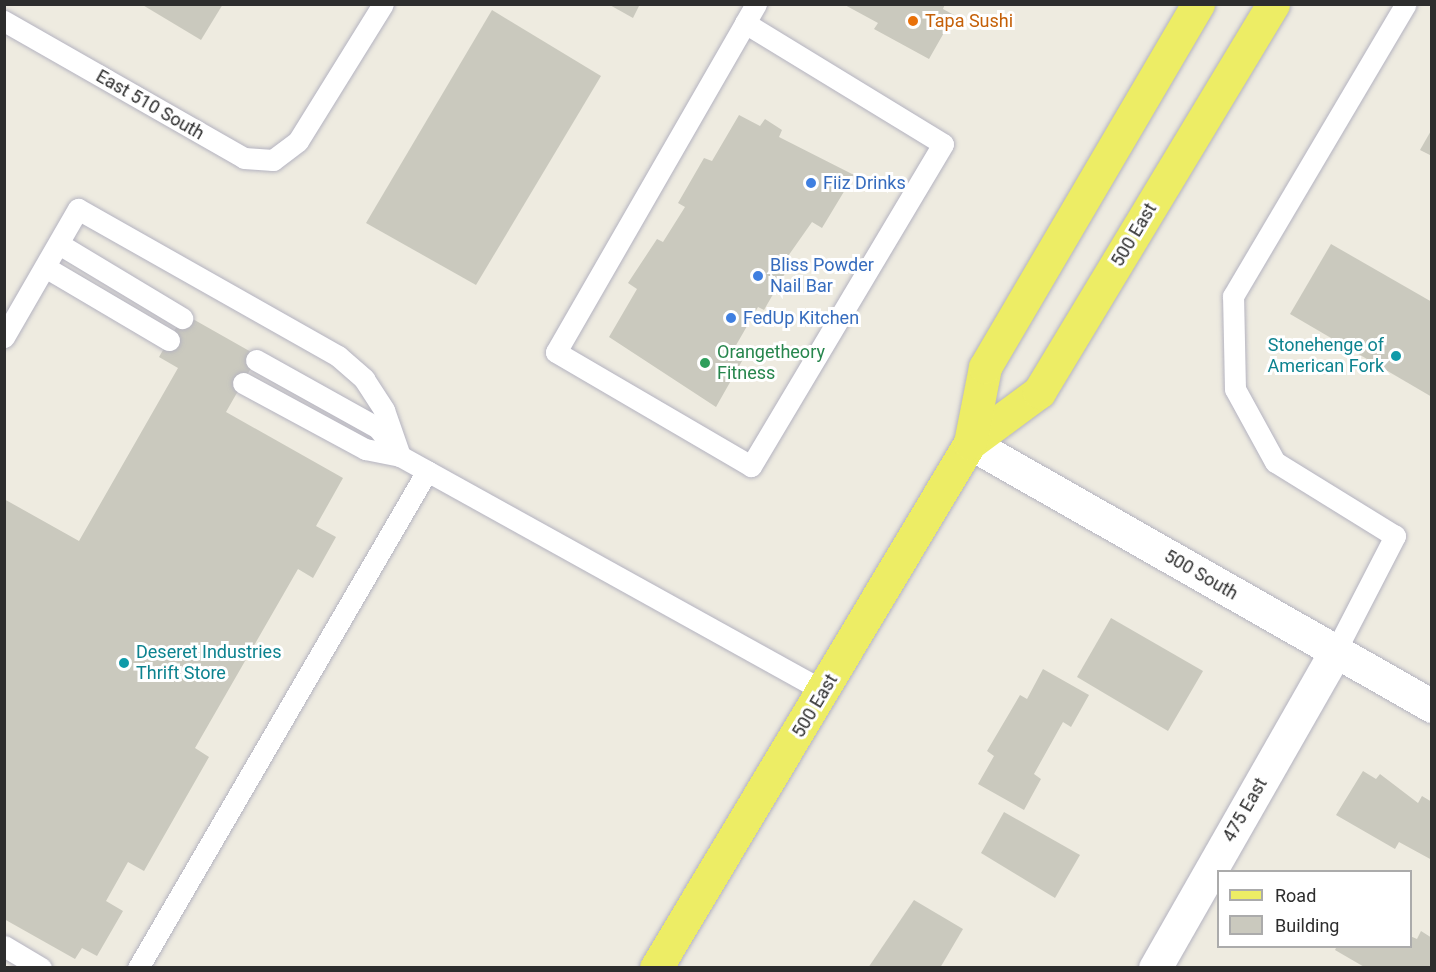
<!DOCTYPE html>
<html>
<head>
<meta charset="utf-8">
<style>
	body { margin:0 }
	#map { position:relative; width:1436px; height:972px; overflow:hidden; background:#eeebe0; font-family:Roboto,sans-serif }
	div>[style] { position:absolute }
	.building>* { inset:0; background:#cac9be }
	.roads { filter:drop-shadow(0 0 2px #b4b3c0) drop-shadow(0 0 2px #b4b3c0) }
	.service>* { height:21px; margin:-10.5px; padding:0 10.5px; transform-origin:10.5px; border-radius:10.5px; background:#fff }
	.minor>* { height:33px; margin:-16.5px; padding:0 16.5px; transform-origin:16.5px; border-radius:16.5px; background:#fff }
	.primary>* { height:33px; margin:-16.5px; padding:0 16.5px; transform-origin:16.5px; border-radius:16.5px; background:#eded65 }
	.dots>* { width:16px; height:16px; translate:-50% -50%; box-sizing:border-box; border:3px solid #fff; border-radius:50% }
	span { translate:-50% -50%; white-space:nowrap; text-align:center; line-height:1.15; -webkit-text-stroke:6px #fff; paint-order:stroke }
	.food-label { font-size:18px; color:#c56008 }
	.left { translate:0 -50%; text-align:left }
	.street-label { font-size:18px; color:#2d2d2d }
	.shop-label { font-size:18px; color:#366cbe }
	.culture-label { font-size:18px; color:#0d838f }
	.right { translate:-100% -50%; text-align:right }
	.leisure-label { font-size:18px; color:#27864d }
	.frame { position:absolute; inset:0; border:6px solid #2d2d2d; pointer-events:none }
	.legend { position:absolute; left:1217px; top:870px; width:195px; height:78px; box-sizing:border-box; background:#fff; border:2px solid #ababab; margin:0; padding:8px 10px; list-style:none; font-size:18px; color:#2d2d2d }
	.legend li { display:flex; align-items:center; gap:12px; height:30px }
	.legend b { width:30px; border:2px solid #ababab }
</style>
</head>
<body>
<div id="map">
	<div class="building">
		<i style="clip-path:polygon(141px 4px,223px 4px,201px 40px)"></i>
		<i style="clip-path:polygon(608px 4px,640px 4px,633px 18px)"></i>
		<i style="clip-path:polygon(843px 4px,945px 4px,943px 9px,954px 15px,929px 59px,874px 29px,878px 23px)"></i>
		<i style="clip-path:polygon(492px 10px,601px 76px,476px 285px,366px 223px)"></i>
		<i style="clip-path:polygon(739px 115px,760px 126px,765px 119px,782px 130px,779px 137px,854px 175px,822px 228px,812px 222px,786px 259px,792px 261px,764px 310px,758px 307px,735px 347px,746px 354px,716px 407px,609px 337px,637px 289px,628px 283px,657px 239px,663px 242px,685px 207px,678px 203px,704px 158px,712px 161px)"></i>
		<i style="clip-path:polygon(1432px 129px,1432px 156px,1420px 150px)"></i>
		<i style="clip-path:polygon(1331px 244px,1432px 302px,1432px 397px,1290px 314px)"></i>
		<i style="clip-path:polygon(184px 314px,258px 356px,226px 412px,343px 478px,316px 526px,336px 537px,313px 578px,298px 569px,195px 748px,209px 757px,144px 871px,128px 862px,106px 901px,123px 911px,97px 956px,82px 948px,75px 959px,4px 919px,4px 499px,79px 541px,178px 368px,159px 357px)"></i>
		<i style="clip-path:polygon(1111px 618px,1203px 671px,1168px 731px,1077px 677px)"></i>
		<i style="clip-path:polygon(1043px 669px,1089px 695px,1071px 727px,1063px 722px,1034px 774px,1041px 779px,1024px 810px,978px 784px,994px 756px,987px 751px,1020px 695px,1027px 699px)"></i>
		<i style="clip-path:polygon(1363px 771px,1376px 779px,1380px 774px,1418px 803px,1422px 796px,1432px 802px,1432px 860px,1399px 842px,1395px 849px,1336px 815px)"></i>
		<i style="clip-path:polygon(1004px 812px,1080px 855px,1055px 898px,981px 853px)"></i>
		<i style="clip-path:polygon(914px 900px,963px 929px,940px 968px,868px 968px)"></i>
		<i style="clip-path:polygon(1421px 931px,1432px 938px,1432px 968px,1366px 968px,1335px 950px,1337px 946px,1410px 946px,1410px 936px,1417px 939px)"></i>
	</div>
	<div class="roads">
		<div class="service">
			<i style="left:4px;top:21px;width:276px;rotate:29.7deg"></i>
			<i style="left:244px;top:158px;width:29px;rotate:4deg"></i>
			<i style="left:273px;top:160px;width:31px;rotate:-37deg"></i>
			<i style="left:298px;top:141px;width:161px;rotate:-58.2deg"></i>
			<i style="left:745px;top:23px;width:232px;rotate:31.4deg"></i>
			<i style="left:943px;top:144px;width:375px;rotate:120.8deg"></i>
			<i style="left:751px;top:466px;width:226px;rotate:-149.7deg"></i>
			<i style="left:556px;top:352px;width:379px;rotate:-60.1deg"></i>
			<i style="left:745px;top:23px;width:22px;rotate:-60deg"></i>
			<i style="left:59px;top:244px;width:144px;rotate:31deg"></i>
			<i style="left:45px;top:267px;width:144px;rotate:30.5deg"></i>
			<i style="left:4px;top:337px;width:148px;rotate:-60deg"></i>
			<i style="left:78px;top:209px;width:299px;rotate:29.5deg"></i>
			<i style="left:338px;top:356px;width:35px;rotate:41deg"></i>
			<i style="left:364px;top:379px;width:37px;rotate:57deg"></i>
			<i style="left:384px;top:410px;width:49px;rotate:70.8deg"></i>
			<i style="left:400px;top:456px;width:485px;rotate:29deg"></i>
			<i style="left:256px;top:360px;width:140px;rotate:29.1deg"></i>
			<i style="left:378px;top:428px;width:23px;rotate:52deg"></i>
			<i style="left:243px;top:383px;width:139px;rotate:28.4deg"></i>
			<i style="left:365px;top:449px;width:36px;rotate:11deg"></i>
			<i style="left:1335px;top:652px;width:131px;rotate:-62.7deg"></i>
			<i style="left:1395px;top:536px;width:141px;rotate:-148.3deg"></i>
			<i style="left:1275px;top:462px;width:83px;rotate:-118.7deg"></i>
			<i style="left:1235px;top:389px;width:93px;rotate:-91.2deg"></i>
			<i style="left:1233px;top:296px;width:339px;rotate:-59.4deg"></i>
			<i style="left:4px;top:946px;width:43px;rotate:30.7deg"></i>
			<i style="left:138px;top:968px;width:575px;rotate:-59.82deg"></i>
		</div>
		<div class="minor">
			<i style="left:970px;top:443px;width:532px;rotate:29.65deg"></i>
			<i style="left:1155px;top:968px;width:364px;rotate:-60.3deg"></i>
		</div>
		<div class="primary">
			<i style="left:970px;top:443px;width:86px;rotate:-36.5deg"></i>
			<i style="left:1039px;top:392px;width:453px;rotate:-58.9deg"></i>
			<i style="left:656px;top:968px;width:612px;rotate:-59.12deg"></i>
			<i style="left:970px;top:443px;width:77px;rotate:-78.8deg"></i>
			<i style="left:985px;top:367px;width:421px;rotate:-59.6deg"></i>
		</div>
	</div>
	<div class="dots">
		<i style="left:913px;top:21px;background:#e8710a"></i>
		<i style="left:811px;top:183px;background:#3f7fe0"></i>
		<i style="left:758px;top:276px;background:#3f7fe0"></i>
		<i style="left:731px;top:318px;background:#3f7fe0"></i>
		<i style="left:1396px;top:356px;background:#0f9aa8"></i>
		<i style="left:705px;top:363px;background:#2e9e5b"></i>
		<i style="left:124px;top:663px;background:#0f9aa8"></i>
	</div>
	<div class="food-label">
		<span class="left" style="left:925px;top:21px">Tapa Sushi</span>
	</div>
	<div class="street-label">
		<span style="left:150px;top:105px;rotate:30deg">East 510 South</span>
		<span style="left:1134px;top:235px;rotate:-59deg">500 East</span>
		<span style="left:1201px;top:575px;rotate:30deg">500 South</span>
		<span style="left:815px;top:706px;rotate:-59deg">500 East</span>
		<span style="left:1245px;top:810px;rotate:-60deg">475 East</span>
	</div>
	<div class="shop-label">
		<span class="left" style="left:823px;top:183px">Fiiz Drinks</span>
		<span class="left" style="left:770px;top:276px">Bliss Powder<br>Nail Bar</span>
		<span class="left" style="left:743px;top:318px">FedUp Kitchen</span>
	</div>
	<div class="culture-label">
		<span class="right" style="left:1384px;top:356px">Stonehenge of<br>American Fork</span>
		<span class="left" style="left:136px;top:663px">Deseret Industries<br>Thrift Store</span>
	</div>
	<div class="leisure-label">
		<span class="left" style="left:717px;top:363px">Orangetheory<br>Fitness</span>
	</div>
	<div class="frame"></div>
	<ul class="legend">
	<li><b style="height:8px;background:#eded65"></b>Road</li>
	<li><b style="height:16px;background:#cac9be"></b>Building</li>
	</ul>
</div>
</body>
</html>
